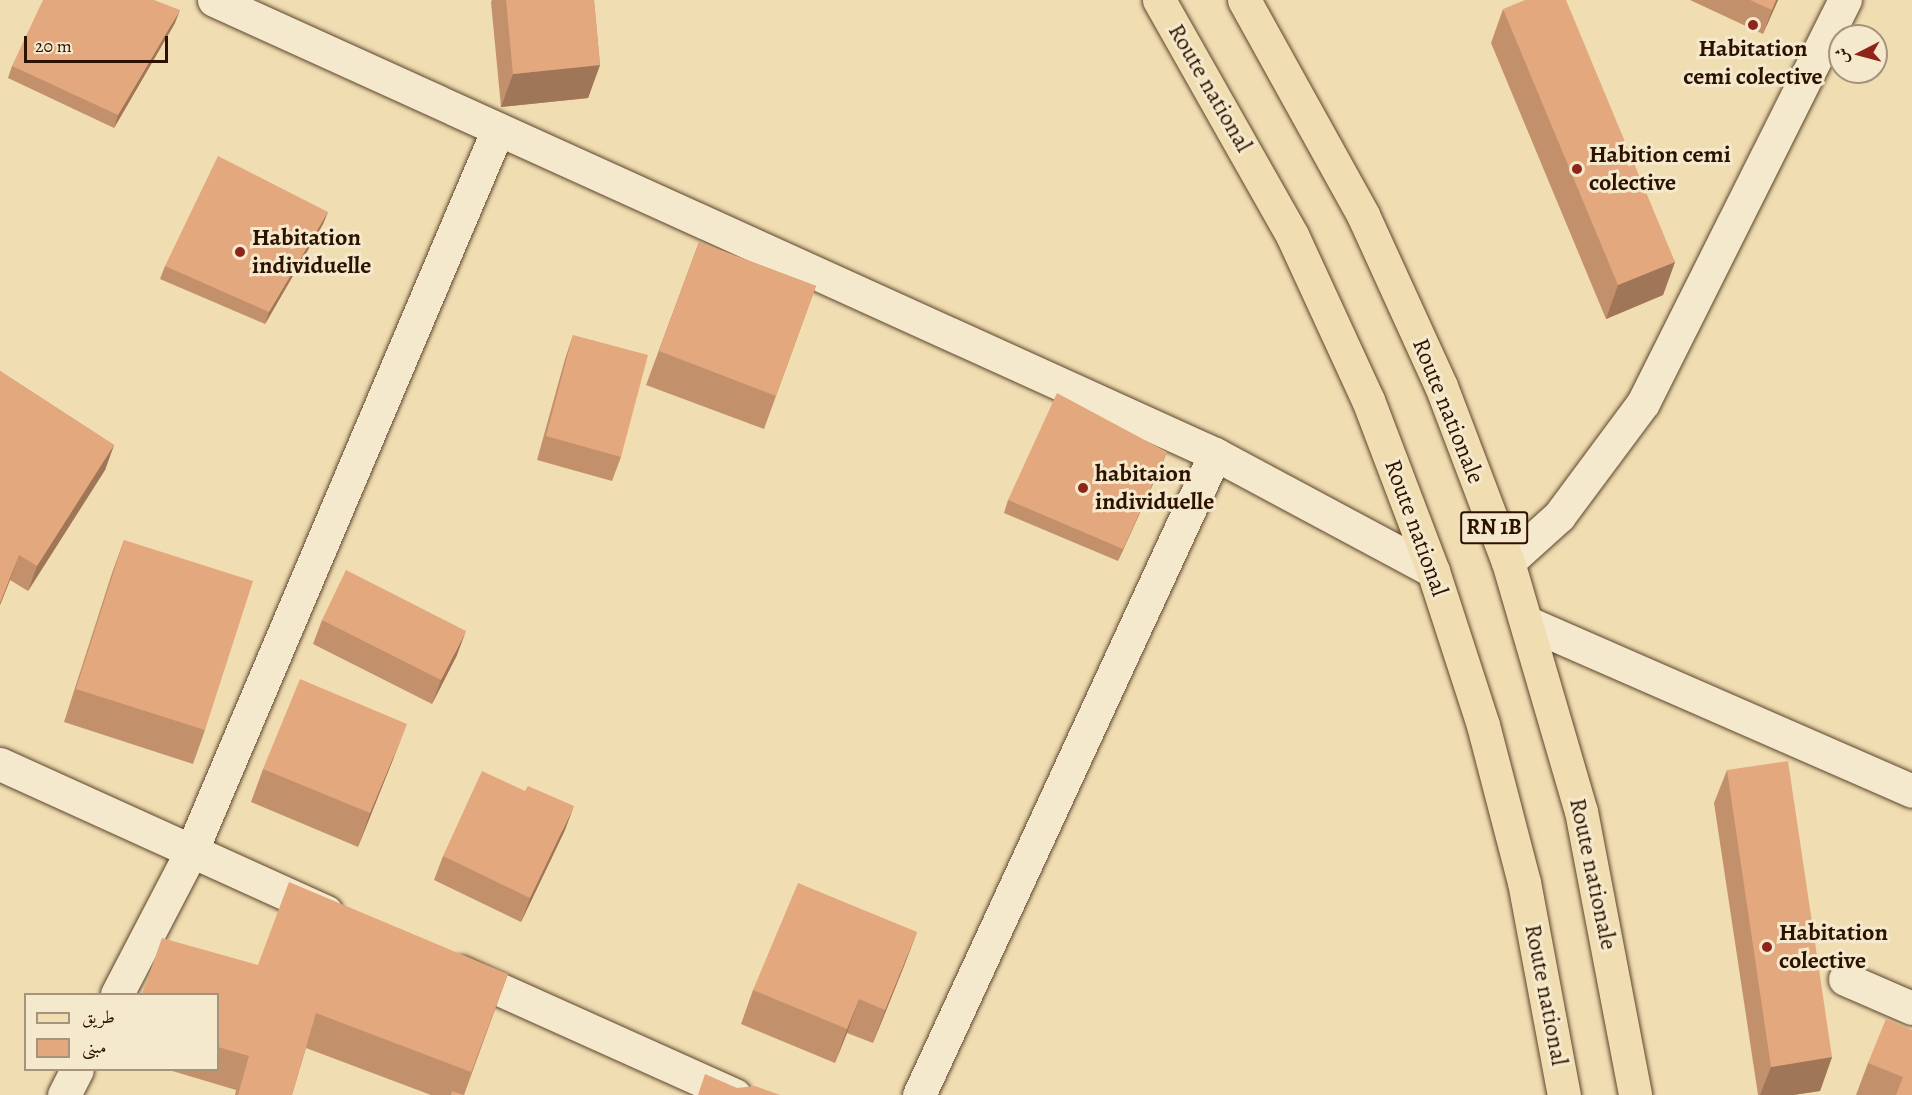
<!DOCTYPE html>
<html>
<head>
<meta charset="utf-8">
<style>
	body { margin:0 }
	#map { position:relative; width:1912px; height:1095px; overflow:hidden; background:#f0ddb2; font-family:Alegreya,Amiri,serif }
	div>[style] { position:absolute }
	.roads { filter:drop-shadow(0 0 2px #5e452c) drop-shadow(0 0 2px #5e452c) }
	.minor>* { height:33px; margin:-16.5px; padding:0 16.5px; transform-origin:16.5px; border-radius:16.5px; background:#f5e9cd }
	.major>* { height:33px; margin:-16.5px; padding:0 16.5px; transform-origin:16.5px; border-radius:16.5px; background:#f0ddb2 }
	.wall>* { inset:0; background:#c3906c }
	.shaded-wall>* { inset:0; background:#9f7658 }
	.building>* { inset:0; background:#e3a87e }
	.dots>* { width:16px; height:16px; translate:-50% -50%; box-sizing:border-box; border:3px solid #f5e9cd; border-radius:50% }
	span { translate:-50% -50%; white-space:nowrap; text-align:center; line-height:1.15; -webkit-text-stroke:6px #f5e9cd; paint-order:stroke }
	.shield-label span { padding:2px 4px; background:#f5e9cd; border:2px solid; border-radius:4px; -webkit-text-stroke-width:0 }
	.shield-label { font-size:22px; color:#2e1200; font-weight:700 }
	.poi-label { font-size:24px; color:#2e1200; font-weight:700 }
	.left { translate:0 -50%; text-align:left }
	.street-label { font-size:24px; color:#2e1200 }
	.legend { position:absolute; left:24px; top:993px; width:195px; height:78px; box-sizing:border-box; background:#f5e9cd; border:2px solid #a5937b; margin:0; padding:8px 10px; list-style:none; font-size:18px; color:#2e1200 }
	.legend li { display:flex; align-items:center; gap:12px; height:30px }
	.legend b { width:30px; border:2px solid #a5937b }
	.north { position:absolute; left:1828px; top:24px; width:60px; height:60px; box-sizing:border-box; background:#f5e9cd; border:2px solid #a5937b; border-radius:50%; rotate:264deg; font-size:16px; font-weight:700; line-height:24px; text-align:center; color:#2e1200 }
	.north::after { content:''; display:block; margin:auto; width:21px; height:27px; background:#8f2418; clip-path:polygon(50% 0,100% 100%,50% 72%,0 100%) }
	.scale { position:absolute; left:24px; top:36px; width:144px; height:27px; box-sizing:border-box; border:3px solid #2e1200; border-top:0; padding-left:8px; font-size:18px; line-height:21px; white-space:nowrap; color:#2e1200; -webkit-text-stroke:4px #f5e9cd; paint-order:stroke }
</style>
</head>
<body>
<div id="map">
	<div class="roads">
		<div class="minor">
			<i style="left:214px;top:0;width:1099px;rotate:24.4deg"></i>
			<i style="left:1215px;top:454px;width:247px;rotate:28.2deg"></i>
			<i style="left:1508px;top:562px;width:69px;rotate:-42deg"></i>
			<i style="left:1559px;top:516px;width:141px;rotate:-53.4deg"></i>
			<i style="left:1643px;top:403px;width:451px;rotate:-63.4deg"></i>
			<i style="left:1528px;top:623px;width:419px;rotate:23.6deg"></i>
			<i style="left:0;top:764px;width:358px;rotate:24.4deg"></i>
			<i style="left:461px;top:972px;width:300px;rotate:24.2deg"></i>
			<i style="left:1845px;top:979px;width:73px;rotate:23.4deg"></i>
			<i style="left:117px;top:994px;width:160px;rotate:-62.5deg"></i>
			<i style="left:191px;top:852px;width:785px;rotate:-66.99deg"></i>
			<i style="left:64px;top:1095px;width:28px;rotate:-63deg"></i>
			<i style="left:919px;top:1095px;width:706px;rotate:-65.21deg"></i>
		</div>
		<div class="major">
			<i style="left:1159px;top:0;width:270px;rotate:60.5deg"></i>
			<i style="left:1292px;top:235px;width:182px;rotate:65.3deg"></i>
			<i style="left:1368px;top:400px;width:183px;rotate:69.2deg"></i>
			<i style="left:1433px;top:571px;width:162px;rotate:72deg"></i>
			<i style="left:1483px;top:725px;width:162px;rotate:75.4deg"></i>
			<i style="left:1524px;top:882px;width:217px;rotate:79.4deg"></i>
			<i style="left:1244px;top:0;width:246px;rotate:61deg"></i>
			<i style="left:1363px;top:215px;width:188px;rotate:65.5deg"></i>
			<i style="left:1441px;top:386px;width:188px;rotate:69.2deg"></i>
			<i style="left:1508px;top:562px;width:259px;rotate:73.7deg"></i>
			<i style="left:1581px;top:811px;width:289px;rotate:79.2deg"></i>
		</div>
	</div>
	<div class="wall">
		<i style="clip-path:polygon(492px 0,594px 0,600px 65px,588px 98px,501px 107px,491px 2px)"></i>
		<i style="clip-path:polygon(1690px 0,1778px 0,1763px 34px)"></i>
		<i style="clip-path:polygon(1503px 9px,1675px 262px,1663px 295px,1606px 319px,1491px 43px)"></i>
		<i style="clip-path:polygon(175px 23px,114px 128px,8px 78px,12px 66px)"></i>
		<i style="clip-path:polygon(328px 212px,323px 224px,265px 324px,160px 279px,165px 266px)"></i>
		<i style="clip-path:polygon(699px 242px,816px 286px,764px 429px,646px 385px)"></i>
		<i style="clip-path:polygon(573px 335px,621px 457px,612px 481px,537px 460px,565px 359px)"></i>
		<i style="clip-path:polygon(0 371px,114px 445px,105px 470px,28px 591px,10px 580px,0 605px)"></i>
		<i style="clip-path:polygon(1167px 452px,1162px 464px,1118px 561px,1004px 513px,1008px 500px)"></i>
		<i style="clip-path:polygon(124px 540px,205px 730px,193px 764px,64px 722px,112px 573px)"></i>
		<i style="clip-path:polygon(322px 620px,457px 655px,432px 704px,313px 644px)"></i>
		<i style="clip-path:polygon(394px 757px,358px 847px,251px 802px,263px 769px)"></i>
		<i style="clip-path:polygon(1727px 770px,1832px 1057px,1820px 1091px,1793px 1095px,1758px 1095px,1714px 803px)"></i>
		<i style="clip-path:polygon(565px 830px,521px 922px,434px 880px,443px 856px)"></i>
		<i style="clip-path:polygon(917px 932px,904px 966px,873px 1043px,847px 1033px,835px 1063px,741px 1024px,753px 990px)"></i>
		<i style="clip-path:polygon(258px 965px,508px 974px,464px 1095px,431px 1095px,306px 1048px,292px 1095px,235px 1095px,236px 1090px,169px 1070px,218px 1070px,218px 994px)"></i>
		<i style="clip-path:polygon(1912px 1030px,1912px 1095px,1856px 1095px,1868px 1063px)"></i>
	</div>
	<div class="shaded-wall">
		<i style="clip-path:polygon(1776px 0,1778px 0,1763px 34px,1772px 10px)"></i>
		<i style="clip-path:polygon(180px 10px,175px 23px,114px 128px,118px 115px)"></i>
		<i style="clip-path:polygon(600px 65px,588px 98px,501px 107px,513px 74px)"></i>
		<i style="clip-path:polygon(328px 212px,323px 224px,265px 324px,269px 312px)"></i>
		<i style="clip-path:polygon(1675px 262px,1663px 295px,1606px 319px,1618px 285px)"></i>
		<i style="clip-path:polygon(114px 445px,105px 470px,28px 591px,37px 566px)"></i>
		<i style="clip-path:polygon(1167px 452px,1162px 464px,1118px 561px,1123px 549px)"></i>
		<i style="clip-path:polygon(19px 555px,10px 580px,0 605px,0 603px)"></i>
		<i style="clip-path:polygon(466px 631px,457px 655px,432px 704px,441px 680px)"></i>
		<i style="clip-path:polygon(407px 724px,394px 757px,358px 847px,370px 813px)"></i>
		<i style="clip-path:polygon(574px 806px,565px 830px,521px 922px,530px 898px)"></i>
		<i style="clip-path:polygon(917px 932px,904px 966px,873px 1043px,885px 1010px)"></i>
		<i style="clip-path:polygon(859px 999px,847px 1033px,835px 1063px,847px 1029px)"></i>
		<i style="clip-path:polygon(1832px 1057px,1820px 1091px,1793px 1095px,1760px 1095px,1771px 1067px)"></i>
	</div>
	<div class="building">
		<i style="clip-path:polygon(43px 0,154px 0,180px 10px,118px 115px,12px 66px)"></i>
		<i style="clip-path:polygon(506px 0,594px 0,600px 65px,513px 74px)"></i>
		<i style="clip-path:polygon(1525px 0,1566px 0,1675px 262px,1618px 285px,1503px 9px)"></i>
		<i style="clip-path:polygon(1750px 0,1776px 0,1772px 10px)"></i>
		<i style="clip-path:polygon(218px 156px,328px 212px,269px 312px,165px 266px)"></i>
		<i style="clip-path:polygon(699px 242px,816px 286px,776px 396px,659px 351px)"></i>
		<i style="clip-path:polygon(573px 335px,648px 355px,621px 457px,546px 436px)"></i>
		<i style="clip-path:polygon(0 371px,114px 445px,37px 566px,19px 555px,0 603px)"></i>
		<i style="clip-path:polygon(1057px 393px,1167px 452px,1123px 549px,1008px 500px)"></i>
		<i style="clip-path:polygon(124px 540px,253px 581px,205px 730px,76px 689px)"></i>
		<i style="clip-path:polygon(346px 570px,466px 631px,441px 680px,322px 620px)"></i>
		<i style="clip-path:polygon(300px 679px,407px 724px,370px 813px,263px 769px)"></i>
		<i style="clip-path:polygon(1788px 761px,1832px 1057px,1771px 1067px,1727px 770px)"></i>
		<i style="clip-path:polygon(482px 771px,525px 791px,528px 786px,574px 806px,530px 898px,443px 856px)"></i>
		<i style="clip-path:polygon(289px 882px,508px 974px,471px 1072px,316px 1013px,292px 1095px,238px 1095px,249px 1056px,218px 1047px,218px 994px,142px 994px,162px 938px,258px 965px)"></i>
		<i style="clip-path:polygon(798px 883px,917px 932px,885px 1010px,859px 999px,847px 1029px,753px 990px)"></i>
		<i style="clip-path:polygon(1886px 1019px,1912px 1030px,1912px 1095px,1896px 1095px,1903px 1077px,1868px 1063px)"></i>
		<i style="clip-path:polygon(705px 1074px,737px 1088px,755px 1086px,780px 1095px,698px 1095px)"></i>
		<i style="clip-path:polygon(452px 1091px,464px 1095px,451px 1095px)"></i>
	</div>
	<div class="dots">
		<i style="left:1753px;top:25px;background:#8f2418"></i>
		<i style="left:1577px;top:169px;background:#8f2418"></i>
		<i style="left:240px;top:252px;background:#8f2418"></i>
		<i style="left:1083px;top:488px;background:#8f2418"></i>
		<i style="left:1767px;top:947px;background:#8f2418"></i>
	</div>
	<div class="shield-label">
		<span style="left:1494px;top:528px">RN 1B</span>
	</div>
	<div class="poi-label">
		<span style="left:1753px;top:63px">Habitation<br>cemi colective</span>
		<span class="left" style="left:1589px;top:169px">Habition cemi<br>colective</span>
		<span class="left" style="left:252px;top:252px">Habitation<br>individuelle</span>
		<span class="left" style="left:1095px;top:488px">habitaion<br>individuelle</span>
		<span class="left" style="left:1779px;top:947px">Habitation<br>colective</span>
	</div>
	<div class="street-label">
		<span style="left:1210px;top:88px;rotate:60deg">Route national</span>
		<span style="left:1448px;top:411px;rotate:68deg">Route nationale</span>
		<span style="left:1416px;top:528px;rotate:70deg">Route national</span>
		<span style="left:1593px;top:874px;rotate:78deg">Route nationale</span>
		<span style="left:1546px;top:995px;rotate:79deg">Route national</span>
	</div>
	<ul class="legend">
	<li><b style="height:8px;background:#f0ddb2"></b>طريق</li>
	<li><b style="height:16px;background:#e3a87e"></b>مبنى</li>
	</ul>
	<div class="north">ش</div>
	<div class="scale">20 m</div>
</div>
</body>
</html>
